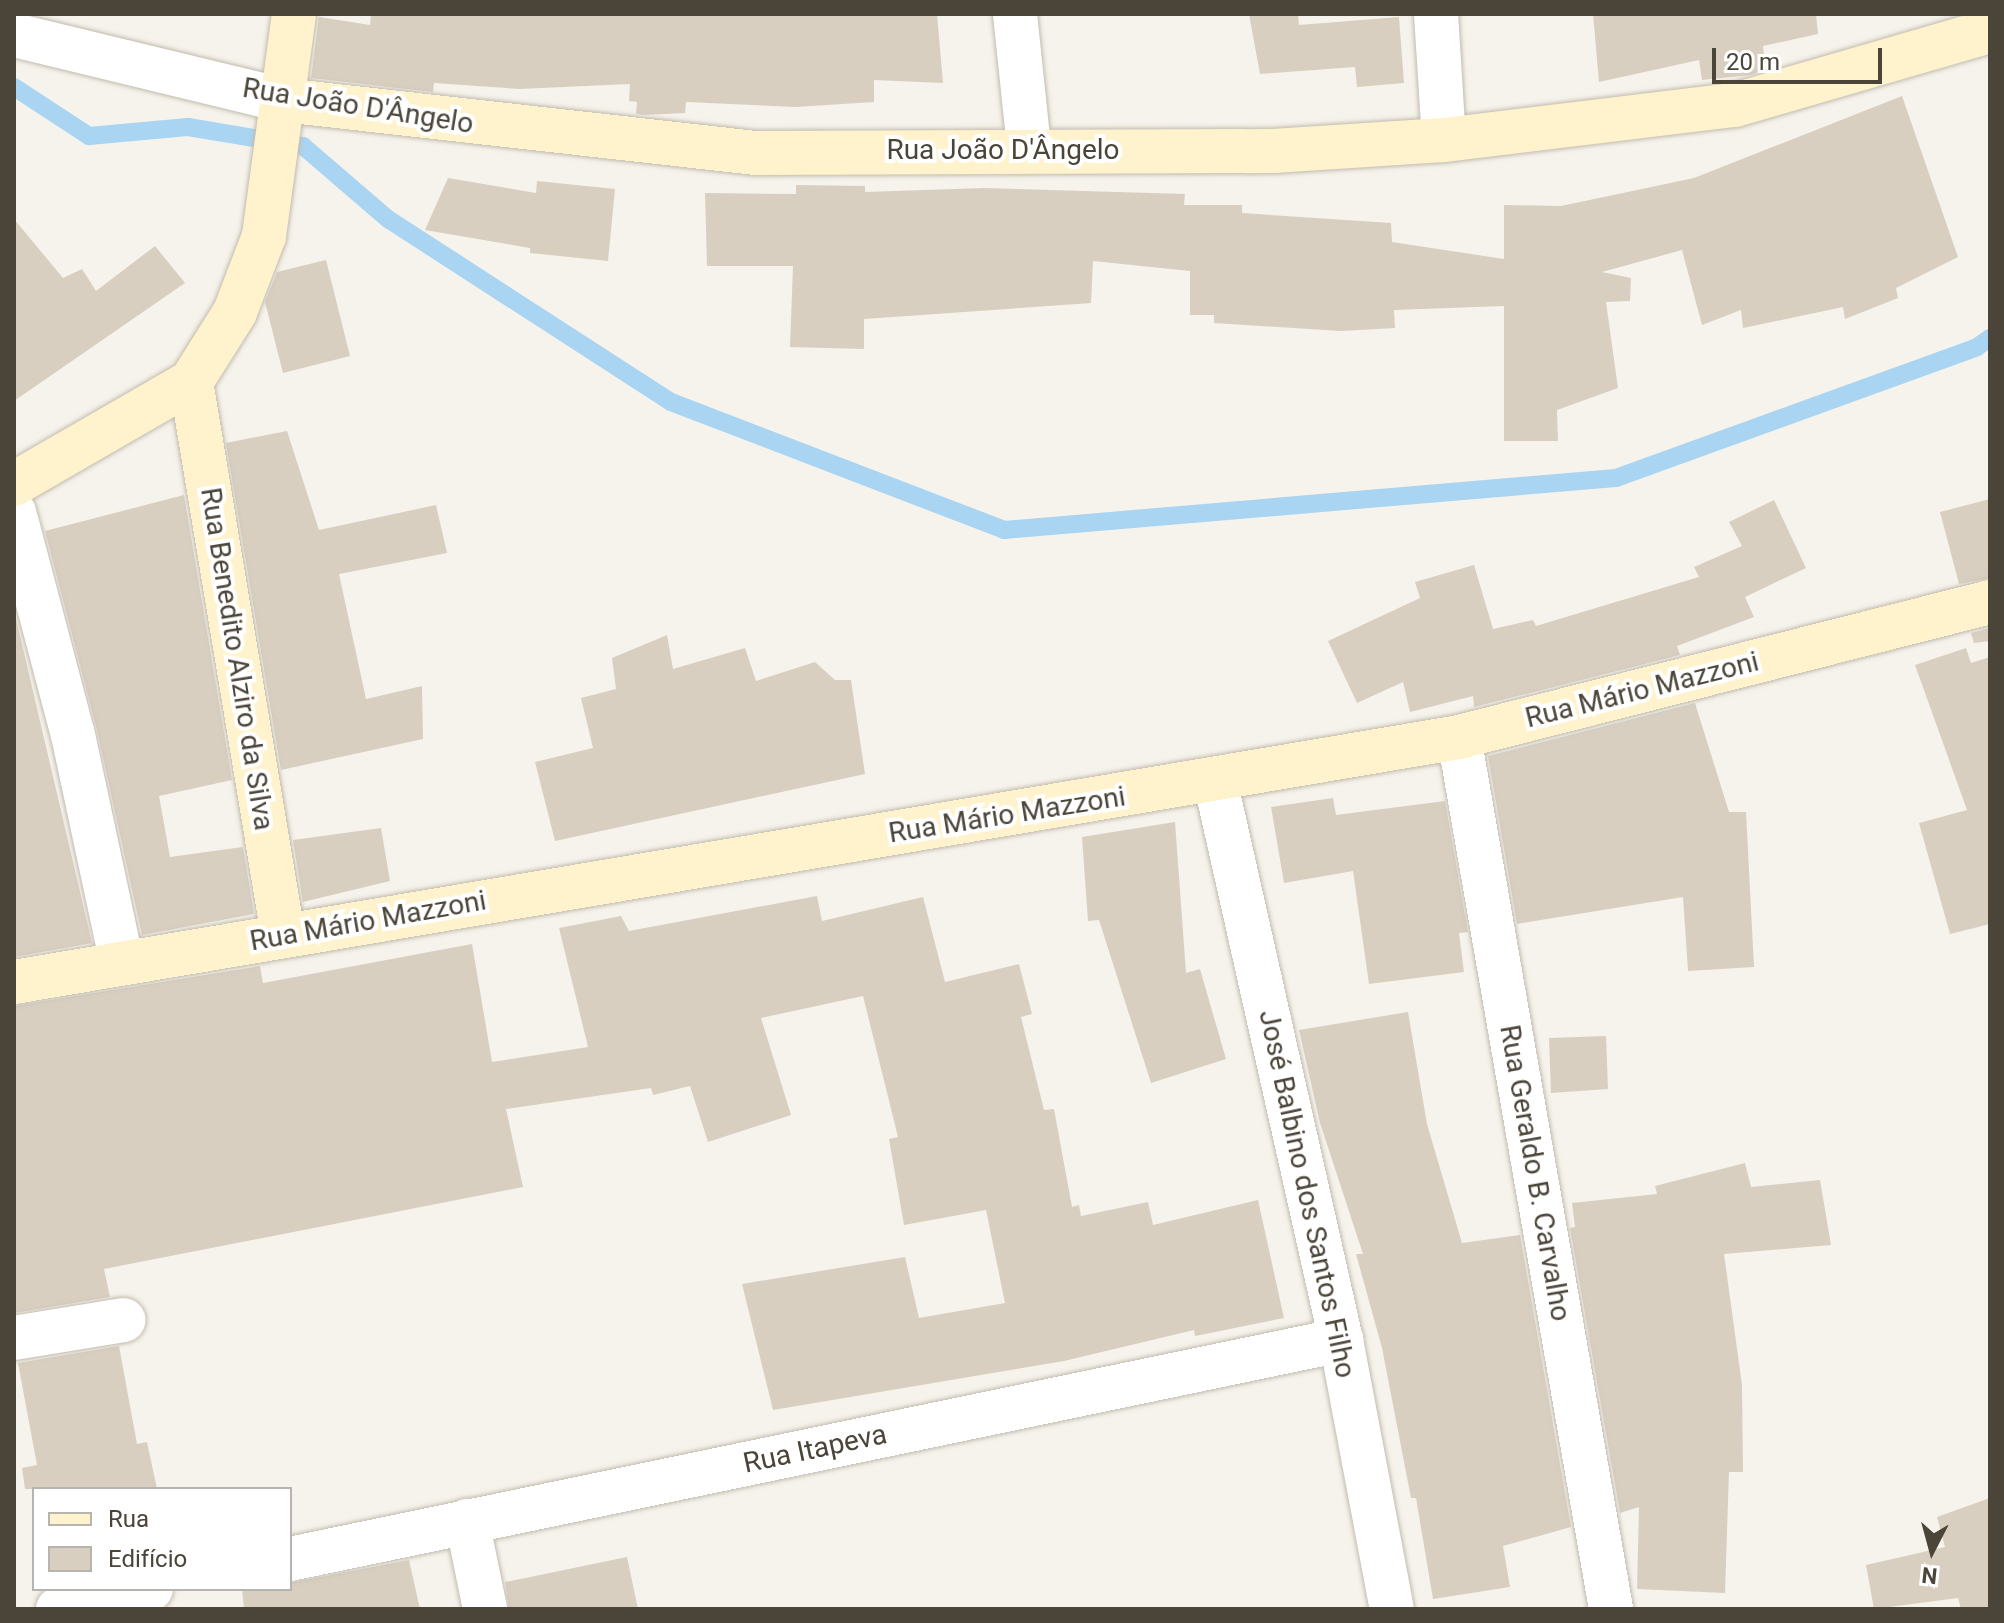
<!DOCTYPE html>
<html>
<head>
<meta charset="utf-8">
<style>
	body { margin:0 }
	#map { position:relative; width:2004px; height:1623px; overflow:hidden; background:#f6f3ec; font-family:Roboto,sans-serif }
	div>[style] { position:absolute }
	.stream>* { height:18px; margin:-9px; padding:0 9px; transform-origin:9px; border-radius:9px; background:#a9d4f2 }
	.building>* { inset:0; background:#d8cfc1 }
	.roads { filter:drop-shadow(0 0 2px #c2bbae) drop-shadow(0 0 2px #c2bbae) }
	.street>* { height:44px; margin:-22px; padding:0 22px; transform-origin:22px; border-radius:22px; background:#fff }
	.secondary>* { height:44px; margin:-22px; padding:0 22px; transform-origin:22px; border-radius:22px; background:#fff3cd }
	span { translate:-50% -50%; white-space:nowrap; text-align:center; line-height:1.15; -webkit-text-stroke:8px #fff; paint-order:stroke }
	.street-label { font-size:28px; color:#4b4439 }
	.frame { position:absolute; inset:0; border:16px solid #4b4439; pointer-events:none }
	.legend { position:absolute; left:32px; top:1487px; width:260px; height:104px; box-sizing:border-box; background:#fff; border:2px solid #b7b4b0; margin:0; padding:10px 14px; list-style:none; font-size:24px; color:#4b4439 }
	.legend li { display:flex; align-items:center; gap:16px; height:40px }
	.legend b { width:40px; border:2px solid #b7b4b0 }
	.north { position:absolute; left:1892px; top:1511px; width:80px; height:80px; -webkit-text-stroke:6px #fff; paint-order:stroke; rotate:186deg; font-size:22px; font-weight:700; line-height:32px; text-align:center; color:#4b4439 }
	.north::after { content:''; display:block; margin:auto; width:28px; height:36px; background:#4b4439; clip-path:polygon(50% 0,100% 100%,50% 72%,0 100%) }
	.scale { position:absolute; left:1712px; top:48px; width:170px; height:36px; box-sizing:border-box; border:4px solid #4b4439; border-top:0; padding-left:10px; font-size:24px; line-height:28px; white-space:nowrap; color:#4b4439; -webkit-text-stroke:6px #fff; paint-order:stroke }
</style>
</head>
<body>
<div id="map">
	<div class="stream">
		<i style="left:14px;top:87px;width:90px;rotate:33.2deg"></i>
		<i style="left:89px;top:136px;width:99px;rotate:-5.2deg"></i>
		<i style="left:188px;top:127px;width:117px;rotate:9.4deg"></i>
		<i style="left:303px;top:146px;width:112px;rotate:40.7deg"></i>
		<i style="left:388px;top:219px;width:337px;rotate:32.9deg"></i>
		<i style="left:671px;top:402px;width:357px;rotate:21deg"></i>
		<i style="left:1004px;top:530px;width:614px;rotate:-4.86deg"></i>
		<i style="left:1616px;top:478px;width:384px;rotate:-19.9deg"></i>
		<i style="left:1977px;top:347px;width:16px;rotate:-35deg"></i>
	</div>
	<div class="building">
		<i style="clip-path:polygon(371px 14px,937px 14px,943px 83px,874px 80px,874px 102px,795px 107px,686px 102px,685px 113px,644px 115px,636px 114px,637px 102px,629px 101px,630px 84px,519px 89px,434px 83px,433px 92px,311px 78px,319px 17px,370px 25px)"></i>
		<i style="clip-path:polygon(1249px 14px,1298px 14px,1299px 25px,1399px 17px,1404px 83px,1357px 87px,1355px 67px,1260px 74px)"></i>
		<i style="clip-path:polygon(1593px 14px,1816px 14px,1818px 34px,1763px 46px,1766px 70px,1750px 75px,1702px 80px,1699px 60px,1599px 82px)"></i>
		<i style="clip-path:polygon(1902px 96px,1958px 257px,1896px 288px,1898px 298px,1845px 319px,1843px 307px,1743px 328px,1741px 310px,1702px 325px,1682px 250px,1602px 272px,1631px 278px,1630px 301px,1606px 302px,1618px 388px,1557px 410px,1558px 441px,1504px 441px,1504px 306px,1394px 310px,1395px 328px,1341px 331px,1214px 323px,1214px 315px,1190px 315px,1190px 271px,1093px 261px,1091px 303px,864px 319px,864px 349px,790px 347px,793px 266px,707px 266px,705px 193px,796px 194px,796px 185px,865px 186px,865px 192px,984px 188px,1185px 194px,1184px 205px,1242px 205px,1242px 213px,1391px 223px,1392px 242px,1504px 259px,1504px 205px,1561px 206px,1694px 178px)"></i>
		<i style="clip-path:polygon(448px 178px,536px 193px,537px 181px,615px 189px,608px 261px,530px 253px,530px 248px,425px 230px)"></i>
		<i style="clip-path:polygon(14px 219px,63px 278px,82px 269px,96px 291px,155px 246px,185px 283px,14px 401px)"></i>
		<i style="clip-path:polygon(326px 260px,350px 356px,283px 373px,265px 302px,277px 272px)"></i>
		<i style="clip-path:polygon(287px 431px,319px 530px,436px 505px,447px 553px,339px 574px,366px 699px,422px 686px,423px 739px,281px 770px,226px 443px)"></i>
		<i style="clip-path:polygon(184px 495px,232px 780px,159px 796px,170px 857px,243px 847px,254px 914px,142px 935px,97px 730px,45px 531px)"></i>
		<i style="clip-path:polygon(1990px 499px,1990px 578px,1959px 584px,1940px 512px)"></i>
		<i style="clip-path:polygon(1774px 500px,1806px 568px,1745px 597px,1754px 617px,1677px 646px,1680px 655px,1474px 707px,1473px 696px,1410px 712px,1403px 682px,1357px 703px,1328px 641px,1420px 598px,1415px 582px,1474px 565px,1493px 629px,1533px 620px,1536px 626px,1699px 577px,1694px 567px,1742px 546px,1729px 522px)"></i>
		<i style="clip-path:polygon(14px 610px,92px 943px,14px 957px)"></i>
		<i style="clip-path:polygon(1990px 628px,1990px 641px,1974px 643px,1971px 633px)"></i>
		<i style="clip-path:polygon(667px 635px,673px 669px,745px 648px,756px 681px,815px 662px,835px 680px,851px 680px,865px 774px,555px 841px,535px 762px,593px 748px,581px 698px,616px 689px,612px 658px)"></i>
		<i style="clip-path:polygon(1966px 648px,1971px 663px,1990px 657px,1990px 924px,1950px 934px,1919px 823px,1967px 810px,1915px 665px)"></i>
		<i style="clip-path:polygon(1695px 703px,1729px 812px,1746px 812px,1754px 967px,1688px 971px,1683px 897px,1517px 924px,1488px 756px)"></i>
		<i style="clip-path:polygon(1333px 798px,1336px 815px,1445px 801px,1468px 932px,1459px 933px,1464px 972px,1369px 984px,1353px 871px,1284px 883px,1271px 807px)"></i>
		<i style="clip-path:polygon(1175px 822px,1186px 973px,1200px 969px,1226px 1059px,1151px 1083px,1099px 920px,1088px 921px,1082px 837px)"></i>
		<i style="clip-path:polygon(381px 828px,390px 881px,303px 902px,293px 840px)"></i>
		<i style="clip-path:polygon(817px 896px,822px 921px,923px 897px,945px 982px,1019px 964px,1032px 1014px,1021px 1017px,1044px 1110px,1054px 1109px,1072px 1207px,1079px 1205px,1081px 1216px,1148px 1202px,1153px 1225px,1258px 1200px,1284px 1318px,1195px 1336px,1194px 1330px,1064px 1361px,773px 1410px,742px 1284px,905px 1257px,919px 1318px,1005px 1303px,986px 1210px,904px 1225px,889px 1139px,898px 1137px,863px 996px,761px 1018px,791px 1115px,708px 1142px,690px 1086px,653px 1095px,651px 1088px,506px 1109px,523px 1187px,104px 1269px,110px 1297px,14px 1313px,14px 1006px,260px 966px,263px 983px,472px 944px,492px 1062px,588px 1047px,559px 928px,621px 916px,629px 931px)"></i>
		<i style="clip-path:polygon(1408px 1012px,1427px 1124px,1462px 1243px,1520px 1235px,1571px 1527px,1503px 1546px,1510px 1587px,1433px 1599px,1416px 1498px,1411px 1498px,1382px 1348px,1356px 1254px,1363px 1254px,1320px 1123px,1299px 1030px)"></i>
		<i style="clip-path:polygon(1606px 1036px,1608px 1089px,1551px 1093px,1549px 1038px)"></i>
		<i style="clip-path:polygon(1745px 1163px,1751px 1187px,1820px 1180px,1831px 1245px,1724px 1254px,1742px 1385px,1743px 1472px,1729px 1472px,1725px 1593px,1637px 1589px,1639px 1507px,1620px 1513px,1570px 1228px,1575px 1227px,1572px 1203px,1657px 1194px,1655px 1186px)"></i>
		<i style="clip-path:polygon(119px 1346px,137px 1444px,147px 1442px,157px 1489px,25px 1489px,22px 1468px,37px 1465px,18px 1363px)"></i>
		<i style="clip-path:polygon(1990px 1498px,1990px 1609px,1961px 1609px,1958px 1598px,1874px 1609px,1866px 1565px,1945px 1547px,1937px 1517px)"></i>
		<i style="clip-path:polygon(627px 1557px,638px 1609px,509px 1609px,505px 1582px)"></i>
		<i style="clip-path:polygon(409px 1560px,420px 1609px,244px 1609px,242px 1589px,290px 1589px,290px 1583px)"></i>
	</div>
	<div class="roads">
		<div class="street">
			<i style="left:1015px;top:14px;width:135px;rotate:84deg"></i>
			<i style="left:1436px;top:14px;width:126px;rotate:86.4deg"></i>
			<i style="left:14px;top:35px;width:277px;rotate:13.6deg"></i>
			<i style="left:14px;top:512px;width:231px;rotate:75.2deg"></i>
			<i style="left:73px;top:735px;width:233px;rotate:77.9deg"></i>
			<i style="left:1459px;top:737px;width:885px;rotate:80.11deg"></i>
			<i style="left:1215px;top:780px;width:574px;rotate:77.32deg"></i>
			<i style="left:1341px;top:1340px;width:274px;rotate:79.3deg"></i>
			<i style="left:14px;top:1338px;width:111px;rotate:-9.3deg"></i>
			<i style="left:467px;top:1521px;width:90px;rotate:78.4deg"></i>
			<i style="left:290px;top:1559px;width:1074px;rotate:-11.77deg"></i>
			<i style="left:58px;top:1609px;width:95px;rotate:-12.1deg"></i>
		</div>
		<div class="secondary">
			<i style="left:283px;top:100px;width:476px;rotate:6.4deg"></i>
			<i style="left:756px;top:153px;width:517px;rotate:-0.22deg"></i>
			<i style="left:1273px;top:151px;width:171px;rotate:-3.7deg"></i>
			<i style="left:1444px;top:140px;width:293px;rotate:-6.9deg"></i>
			<i style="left:1735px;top:105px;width:266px;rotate:-16.2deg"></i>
			<i style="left:191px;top:382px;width:561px;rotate:80.55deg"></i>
			<i style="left:14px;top:484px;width:204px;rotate:-30deg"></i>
			<i style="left:191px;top:382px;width:83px;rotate:-57.8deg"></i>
			<i style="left:235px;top:312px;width:81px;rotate:-69.1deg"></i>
			<i style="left:264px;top:236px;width:224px;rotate:-82.3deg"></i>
			<i style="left:14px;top:982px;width:1466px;rotate:-9.62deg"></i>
			<i style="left:1459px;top:737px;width:548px;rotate:-14.26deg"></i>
		</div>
	</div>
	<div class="street-label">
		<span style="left:358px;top:106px;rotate:9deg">Rua João D'Ângelo</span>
		<span style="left:1003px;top:150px">Rua João D'Ângelo</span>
		<span style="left:237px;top:659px;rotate:81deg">Rua Benedito Alziro da Silva</span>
		<span style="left:1642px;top:690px;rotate:-14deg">Rua Mário Mazzoni</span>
		<span style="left:1007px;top:815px;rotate:-9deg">Rua Mário Mazzoni</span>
		<span style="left:368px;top:921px;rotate:-10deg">Rua Mário Mazzoni</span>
		<span style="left:1535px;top:1173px;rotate:80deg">Rua Geraldo B. Carvalho</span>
		<span style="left:1307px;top:1194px;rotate:78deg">José Balbino dos Santos Filho</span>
		<span style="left:815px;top:1449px;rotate:-12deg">Rua Itapeva</span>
	</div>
	<div class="frame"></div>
	<ul class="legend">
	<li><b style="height:10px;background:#fff3cd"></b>Rua</li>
	<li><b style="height:22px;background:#d8cfc1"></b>Edifício</li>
	</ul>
	<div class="north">N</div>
	<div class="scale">20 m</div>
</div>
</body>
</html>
